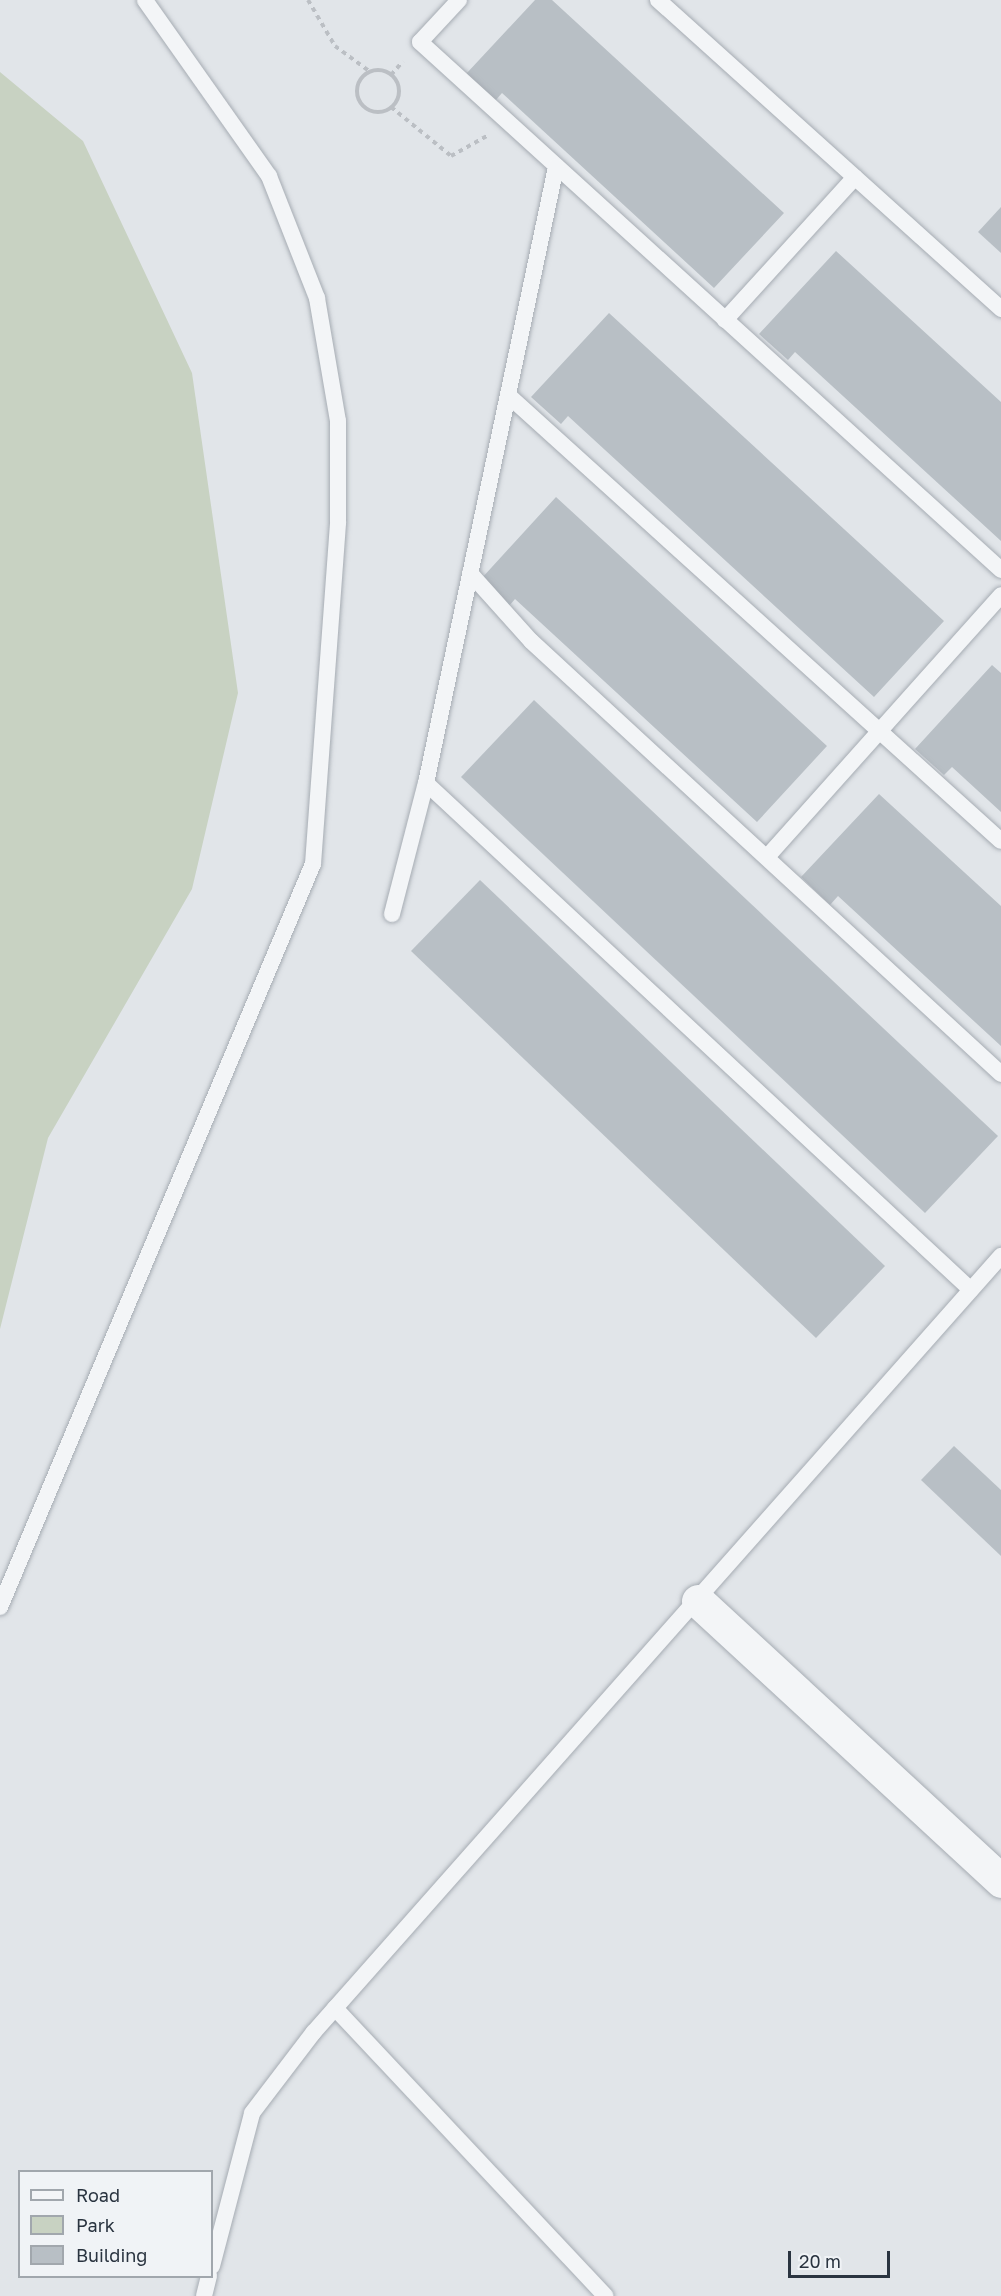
<!DOCTYPE html>
<html>
<head>
<meta charset="utf-8">
<style>
	body { margin:0 }
	#map { position:relative; width:1001px; height:2296px; overflow:hidden; background:#e1e5e9; font-family:"Golos Text",sans-serif }
	div>[style] { position:absolute }
	.green>* { inset:0; background:#c8d2c2 }
	.building>* { inset:0; background:#b8bfc5 }
	.path>* { height:4px; margin-top:-2px; transform-origin:0; background:repeating-linear-gradient(90deg,#bbbfc4 0 4.5px,transparent 0 9px) }
	.path>.ring { margin:-2px; padding:0; box-sizing:content-box; background:none; border:4px solid #bbbfc4; border-radius:50% }
	.roads { filter:drop-shadow(0 0 2px #a6acb3) drop-shadow(0 0 2px #a6acb3) }
	.service>* { height:16px; margin:-8px; padding:0 8px; transform-origin:8px; border-radius:8px; background:#f3f5f7 }
	.minor>* { height:33px; margin:-16.5px; padding:0 16.5px; transform-origin:16.5px; border-radius:16.5px; background:#f3f5f7 }
	span { translate:-50% -50%; white-space:nowrap; text-align:center; line-height:1.15; -webkit-text-stroke:4.5px #f0f3f6; paint-order:stroke }
	.legend { position:absolute; left:18px; top:2170px; width:195px; height:108px; box-sizing:border-box; background:#f0f3f6; border:2px solid #a1a7ad; margin:0; padding:8px 10px; list-style:none; font-size:18px; color:#2a3440 }
	.legend li { display:flex; align-items:center; gap:12px; height:30px }
	.legend b { width:30px; border:2px solid #a1a7ad }
	.scale { position:absolute; left:788px; top:2251px; width:102px; height:27px; box-sizing:border-box; border:3px solid #2a3440; border-top:0; padding-left:8px; font-size:18px; line-height:21px; white-space:nowrap; color:#2a3440; -webkit-text-stroke:4px #f0f3f6; paint-order:stroke }
</style>
</head>
<body>
<div id="map">
	<div class="green">
		<i style="clip-path:polygon(0 72px,83px 141px,192px 373px,238px 693px,192px 889px,48px 1138px,0 1329px)"></i>
	</div>
	<div class="building">
		<i style="clip-path:polygon(535px 0,552px 0,784px 213px,714px 288px,502px 93px,495px 101px,466px 74px)"></i>
		<i style="clip-path:polygon(1001px 207px,1001px 253px,978px 232px)"></i>
		<i style="clip-path:polygon(836px 251px,1001px 402px,1001px 541px,795px 352px,788px 360px,759px 334px)"></i>
		<i style="clip-path:polygon(609px 313px,944px 621px,874px 697px,568px 416px,561px 424px,531px 397px)"></i>
		<i style="clip-path:polygon(556px 497px,827px 746px,757px 822px,515px 599px,509px 606px,481px 579px)"></i>
		<i style="clip-path:polygon(992px 665px,1001px 673px,1001px 812px,952px 767px,944px 775px,915px 749px)"></i>
		<i style="clip-path:polygon(534px 700px,998px 1136px,925px 1213px,461px 777px)"></i>
		<i style="clip-path:polygon(879px 794px,1001px 906px,1001px 1046px,838px 896px,830px 905px,801px 877px)"></i>
		<i style="clip-path:polygon(480px 880px,885px 1266px,816px 1338px,411px 951px)"></i>
		<i style="clip-path:polygon(954px 1446px,1001px 1490px,1001px 1556px,921px 1480px)"></i>
	</div>
	<div class="path">
		<i style="left:308px;top:0;width:53px;rotate:59.6deg"></i>
		<i style="left:335px;top:46px;width:42px;rotate:36.3deg"></i>
		<i class="ring" style="left:357px;top:70px;width:38px;height:38px"></i>
		<i style="left:391px;top:75px;width:18px;rotate:-49deg"></i>
		<i style="left:391px;top:107px;width:77px;rotate:39.2deg"></i>
		<i style="left:451px;top:156px;width:41px;rotate:-29.1deg"></i>
	</div>
	<div class="roads">
		<div class="service">
			<i style="left:459px;top:0;width:57px;rotate:132.9deg"></i>
			<i style="left:420px;top:42px;width:785px;rotate:42.26deg"></i>
			<i style="left:658px;top:0;width:462px;rotate:42deg"></i>
			<i style="left:725px;top:320px;width:193px;rotate:-47.7deg"></i>
			<i style="left:509px;top:396px;width:663px;rotate:42.13deg"></i>
			<i style="left:470px;top:573px;width:91px;rotate:48.1deg"></i>
			<i style="left:531px;top:641px;width:639px;rotate:42.65deg"></i>
			<i style="left:426px;top:783px;width:744px;rotate:42.93deg"></i>
			<i style="left:767px;top:857px;width:351px;rotate:-48.2deg"></i>
			<i style="left:392px;top:914px;width:135px;rotate:-75.5deg"></i>
			<i style="left:426px;top:783px;width:630px;rotate:-78.08deg"></i>
			<i style="left:0;top:1607px;width:806px;rotate:-67.16deg"></i>
			<i style="left:313px;top:864px;width:343px;rotate:-85.8deg"></i>
			<i style="left:338px;top:522px;width:101px;rotate:-90deg"></i>
			<i style="left:338px;top:421px;width:125px;rotate:-99.7deg"></i>
			<i style="left:317px;top:298px;width:131px;rotate:-111.5deg"></i>
			<i style="left:269px;top:176px;width:215px;rotate:-125.2deg"></i>
			<i style="left:335px;top:2008px;width:395px;rotate:46.8deg"></i>
			<i style="left:212px;top:2266px;width:158px;rotate:-75.3deg"></i>
			<i style="left:252px;top:2113px;width:101px;rotate:-52.7deg"></i>
			<i style="left:313px;top:2033px;width:1038px;rotate:-48.48deg"></i>
			<i style="left:204px;top:2296px;width:21px;rotate:-76deg"></i>
		</div>
		<div class="minor">
			<i style="left:698px;top:1601px;width:413px;rotate:42.7deg"></i>
		</div>
	</div>
	<ul class="legend">
	<li><b style="height:8px;background:#f3f5f7"></b>Road</li>
	<li><b style="height:16px;background:#c8d2c2"></b>Park</li>
	<li><b style="height:16px;background:#b8bfc5"></b>Building</li>
	</ul>
	<div class="scale">20 m</div>
</div>
</body>
</html>
